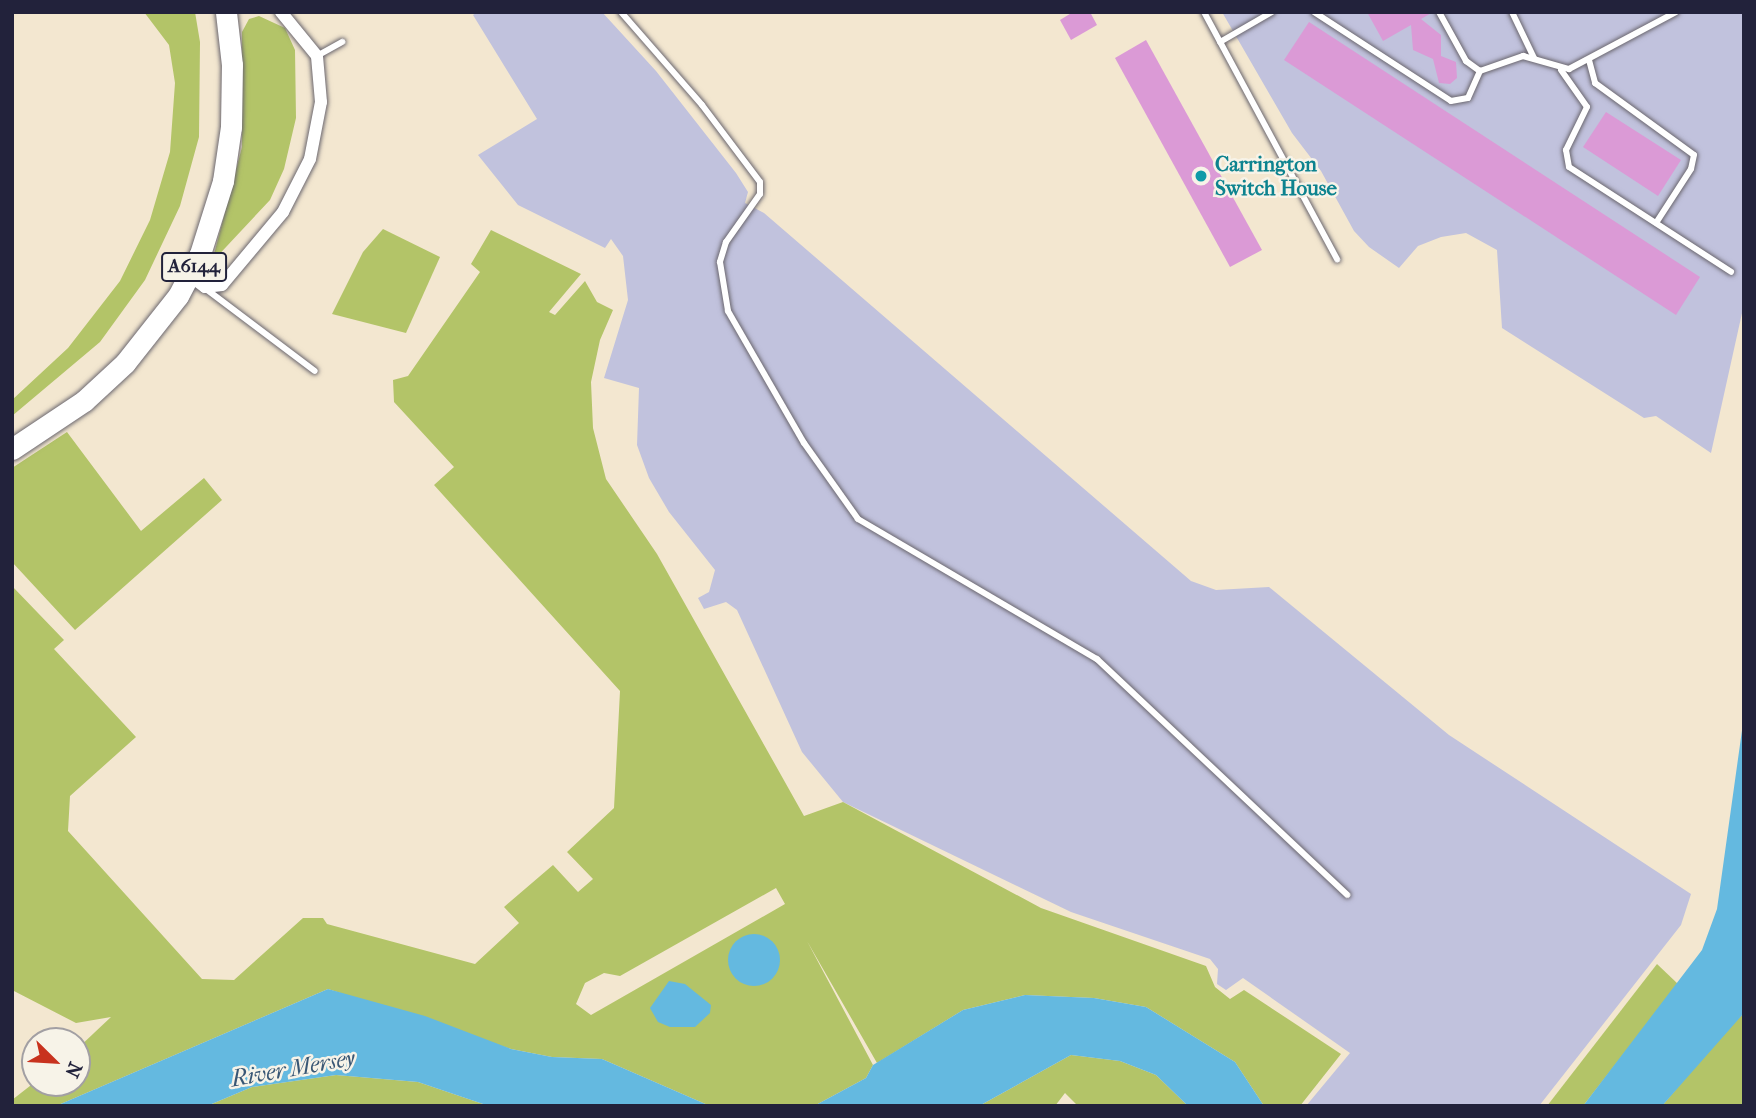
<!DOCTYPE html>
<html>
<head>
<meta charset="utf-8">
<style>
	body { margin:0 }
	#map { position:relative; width:1756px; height:1118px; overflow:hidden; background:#f3e7d0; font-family:"IM FELL French Canon",serif }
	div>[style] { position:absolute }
	.industrial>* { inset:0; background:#c1c2dd }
	.green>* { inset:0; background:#b3c468 }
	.water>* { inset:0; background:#64b9e0 }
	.round { border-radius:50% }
	.building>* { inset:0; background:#db9ad6 }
	.roads { filter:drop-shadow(0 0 2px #6b676f) drop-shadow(0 0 2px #6b676f) }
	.lane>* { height:6px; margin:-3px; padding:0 3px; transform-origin:3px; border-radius:3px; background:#fff }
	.street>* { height:12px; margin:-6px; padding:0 6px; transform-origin:6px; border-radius:6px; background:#fff }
	.primary>* { height:21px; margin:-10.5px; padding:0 10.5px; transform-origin:10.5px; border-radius:10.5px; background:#fff }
	.dots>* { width:19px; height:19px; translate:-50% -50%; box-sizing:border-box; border:4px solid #f7f3e8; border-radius:50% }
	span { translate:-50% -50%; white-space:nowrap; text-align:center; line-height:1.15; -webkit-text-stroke:5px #f7f3e8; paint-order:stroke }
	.shield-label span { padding:2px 5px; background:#f7f3e8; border:2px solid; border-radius:5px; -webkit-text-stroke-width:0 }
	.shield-label { font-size:19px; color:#22223b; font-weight:700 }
	.culture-label { font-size:21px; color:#0d838f; font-weight:700 }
	.left { translate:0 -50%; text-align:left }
	.water-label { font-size:23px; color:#395775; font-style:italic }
	.frame { position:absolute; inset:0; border:14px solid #22223b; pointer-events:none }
	.north { position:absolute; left:21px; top:1027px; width:70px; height:70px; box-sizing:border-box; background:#f7f3e8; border:2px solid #a29fa3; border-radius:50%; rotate:114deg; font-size:19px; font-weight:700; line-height:28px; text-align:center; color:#22223b }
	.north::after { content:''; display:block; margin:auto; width:24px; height:32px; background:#c8321e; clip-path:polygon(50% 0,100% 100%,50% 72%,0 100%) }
</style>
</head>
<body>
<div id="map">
	<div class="industrial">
		<i style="clip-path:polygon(477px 12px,602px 12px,656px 71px,736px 173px,748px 192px,745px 203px,764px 213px,1191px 581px,1216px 590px,1269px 587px,1449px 735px,1691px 894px,1681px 925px,1539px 1106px,1306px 1106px,1350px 1053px,1243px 978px,1226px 990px,1217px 984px,1218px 969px,1210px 959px,1071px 912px,843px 802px,802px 752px,737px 610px,726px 602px,704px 609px,698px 598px,709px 592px,715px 570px,669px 512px,649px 478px,637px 445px,639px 388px,604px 378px,628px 300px,623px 256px,611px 239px,605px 248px,518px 205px,478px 155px,537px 119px,473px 15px)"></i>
		<i style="clip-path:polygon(1222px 12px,1744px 12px,1744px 304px,1711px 453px,1656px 416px,1644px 418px,1502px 328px,1497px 250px,1466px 233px,1441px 237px,1418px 246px,1399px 268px,1369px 247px,1354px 231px,1321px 171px,1292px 133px)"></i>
	</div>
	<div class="green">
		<i style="clip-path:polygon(144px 12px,195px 12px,200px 42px,199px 137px,180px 206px,145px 280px,100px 342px,12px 416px,12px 400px,68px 348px,120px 281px,150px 220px,170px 152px,175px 83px,169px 45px)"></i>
		<i style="clip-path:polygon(259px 16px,285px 28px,295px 50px,296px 118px,284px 169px,270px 200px,212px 262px,242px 147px,242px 32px,249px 19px)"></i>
		<i style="clip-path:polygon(383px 229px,440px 257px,406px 333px,332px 314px,363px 252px)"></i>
		<i style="clip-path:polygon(evenodd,491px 230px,581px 274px,549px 312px,555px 315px,585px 281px,597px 302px,613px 310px,600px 340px,591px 382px,593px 428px,606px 479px,657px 554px,804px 816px,843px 802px,1041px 908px,1206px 966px,1215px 987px,1230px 999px,1244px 990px,1341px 1054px,1300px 1106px,1264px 1106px,1235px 1062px,1146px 1007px,1094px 998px,1025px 995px,963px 1010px,877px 1063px,807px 941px,873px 1065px,866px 1078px,814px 1106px,710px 1106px,602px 1059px,552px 1057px,511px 1049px,328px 989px,56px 1106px,12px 1106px,12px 1100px,35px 1082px,77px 1083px,77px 1049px,111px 1017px,76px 1023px,12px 990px,12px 586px,64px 640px,54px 649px,136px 737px,70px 796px,68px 831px,202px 979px,234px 980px,303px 918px,323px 918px,327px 924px,475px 964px,519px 923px,504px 907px,553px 865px,578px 892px,593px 879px,567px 852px,614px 808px,620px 691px,434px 485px,454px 467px,394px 402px,393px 380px,408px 376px,480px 272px,471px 264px,491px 230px,776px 888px,785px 904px,591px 1015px,576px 1004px,585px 983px,604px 973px,620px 976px,776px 888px)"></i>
		<i style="clip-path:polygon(67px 432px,141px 531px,204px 478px,222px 500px,75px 630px,12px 562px,12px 468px)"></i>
		<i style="clip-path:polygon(1657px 964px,1678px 984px,1583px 1106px,1547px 1106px)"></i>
		<i style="clip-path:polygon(1744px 1013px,1744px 1106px,1662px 1106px,1724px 1032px)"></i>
		<i style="clip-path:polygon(1071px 1055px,1120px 1061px,1156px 1075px,1188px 1106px,1078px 1106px,1065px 1093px,1055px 1106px,979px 1106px)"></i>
		<i style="clip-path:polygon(336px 1075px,418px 1082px,489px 1106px,207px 1106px,252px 1087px)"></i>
	</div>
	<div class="water">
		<i style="clip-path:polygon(1744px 716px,1744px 1013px,1662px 1106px,1583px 1106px,1702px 950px,1717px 909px)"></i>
		<i class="round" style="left:728px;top:934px;width:52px;height:52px"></i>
		<i style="clip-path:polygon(669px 981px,685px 984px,711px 1005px,710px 1013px,695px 1027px,670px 1027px,658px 1022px,650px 1008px)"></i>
		<i style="clip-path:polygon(328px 989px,425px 1016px,511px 1049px,552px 1057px,602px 1059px,710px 1106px,489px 1106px,418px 1082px,336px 1075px,252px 1087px,207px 1106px,56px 1106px)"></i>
		<i style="clip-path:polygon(1025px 995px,1094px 998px,1146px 1007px,1235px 1062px,1264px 1106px,1188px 1106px,1156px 1075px,1120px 1061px,1071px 1055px,979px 1106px,814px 1106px,866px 1078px,873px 1065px,963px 1010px)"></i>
	</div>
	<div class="building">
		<i style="clip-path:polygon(1073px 12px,1090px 12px,1097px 25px,1071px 40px,1060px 20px)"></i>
		<i style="clip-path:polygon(1367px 12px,1433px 12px,1421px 19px,1441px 35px,1441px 56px,1456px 62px,1457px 78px,1450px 84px,1439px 83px,1433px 59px,1413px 50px,1411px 25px,1383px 41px)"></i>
		<i style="clip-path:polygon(1309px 22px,1700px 277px,1676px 315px,1284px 60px)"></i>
		<i style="clip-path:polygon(1146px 40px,1262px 250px,1230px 267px,1115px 58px)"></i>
		<i style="clip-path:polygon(1606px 112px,1681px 160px,1658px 196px,1583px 147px)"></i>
	</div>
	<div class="roads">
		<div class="lane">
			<i style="left:621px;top:12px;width:123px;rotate:48.9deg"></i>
			<i style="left:702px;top:105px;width:96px;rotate:53deg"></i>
			<i style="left:760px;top:182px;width:12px;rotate:90deg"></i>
			<i style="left:760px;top:194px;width:59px;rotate:125.3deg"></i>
			<i style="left:726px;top:242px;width:21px;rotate:107deg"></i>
			<i style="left:720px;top:262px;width:50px;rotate:80.7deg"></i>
			<i style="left:728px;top:311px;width:152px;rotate:60.1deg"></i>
			<i style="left:804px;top:443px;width:93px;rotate:54.6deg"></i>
			<i style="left:858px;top:519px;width:277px;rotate:30.4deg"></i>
			<i style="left:1097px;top:659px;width:344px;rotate:43.3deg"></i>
			<i style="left:1204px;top:12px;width:281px;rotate:61.7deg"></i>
			<i style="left:1314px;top:12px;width:163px;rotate:33deg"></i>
			<i style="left:1451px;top:101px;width:17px;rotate:-10deg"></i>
			<i style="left:1468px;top:98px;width:30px;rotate:-66deg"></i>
			<i style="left:1439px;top:12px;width:56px;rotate:61.1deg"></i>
			<i style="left:1466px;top:61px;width:17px;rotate:36deg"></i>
			<i style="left:1480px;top:71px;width:46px;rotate:-19.2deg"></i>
			<i style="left:1523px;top:56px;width:48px;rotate:15.8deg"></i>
			<i style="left:1569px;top:69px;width:121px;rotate:-28deg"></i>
			<i style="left:1512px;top:12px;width:51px;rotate:64.4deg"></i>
			<i style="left:1220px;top:42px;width:60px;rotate:-30deg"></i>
			<i style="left:317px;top:56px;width:29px;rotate:-29deg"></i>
			<i style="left:1589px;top:60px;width:24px;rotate:75deg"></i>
			<i style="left:1595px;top:83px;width:122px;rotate:36deg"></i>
			<i style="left:1694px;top:155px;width:14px;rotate:102deg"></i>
			<i style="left:1691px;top:169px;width:64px;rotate:122.9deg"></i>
			<i style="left:1561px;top:70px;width:45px;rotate:54.9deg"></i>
			<i style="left:1587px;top:107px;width:48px;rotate:116deg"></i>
			<i style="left:1566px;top:150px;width:17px;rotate:80deg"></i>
			<i style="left:1569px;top:167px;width:193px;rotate:32.9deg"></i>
			<i style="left:206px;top:289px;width:136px;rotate:37deg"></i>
		</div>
		<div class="street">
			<i style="left:189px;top:275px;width:20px;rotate:37deg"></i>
			<i style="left:205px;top:287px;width:17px;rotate:-7deg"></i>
			<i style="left:222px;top:285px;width:95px;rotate:-50.1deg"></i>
			<i style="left:283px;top:212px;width:59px;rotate:-63deg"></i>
			<i style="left:310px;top:159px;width:58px;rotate:-79.1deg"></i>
			<i style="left:321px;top:102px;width:46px;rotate:-95deg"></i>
			<i style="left:317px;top:56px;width:57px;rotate:-129.3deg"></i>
		</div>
		<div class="primary">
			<i style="left:12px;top:449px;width:87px;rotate:-33.7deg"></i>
			<i style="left:84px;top:401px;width:56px;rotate:-42.8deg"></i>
			<i style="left:125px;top:363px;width:85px;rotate:-51.7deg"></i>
			<i style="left:178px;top:296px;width:47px;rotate:-62.4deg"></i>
			<i style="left:200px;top:254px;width:77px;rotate:-72.5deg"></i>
			<i style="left:223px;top:181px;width:55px;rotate:-81.6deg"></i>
			<i style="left:231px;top:127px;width:62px;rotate:-89.1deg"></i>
			<i style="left:232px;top:65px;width:53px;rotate:-96.5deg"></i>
		</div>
	</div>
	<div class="dots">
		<i style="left:1201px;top:176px;background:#0f9aa8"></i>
	</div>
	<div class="shield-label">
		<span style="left:194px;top:267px">A6144</span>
	</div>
	<div class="culture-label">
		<span class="left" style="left:1215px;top:176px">Carrington<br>Switch House</span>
	</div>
	<div class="water-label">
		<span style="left:293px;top:1069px;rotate:-10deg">River Mersey</span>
	</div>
	<div class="frame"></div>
	<div class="north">N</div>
</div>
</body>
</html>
